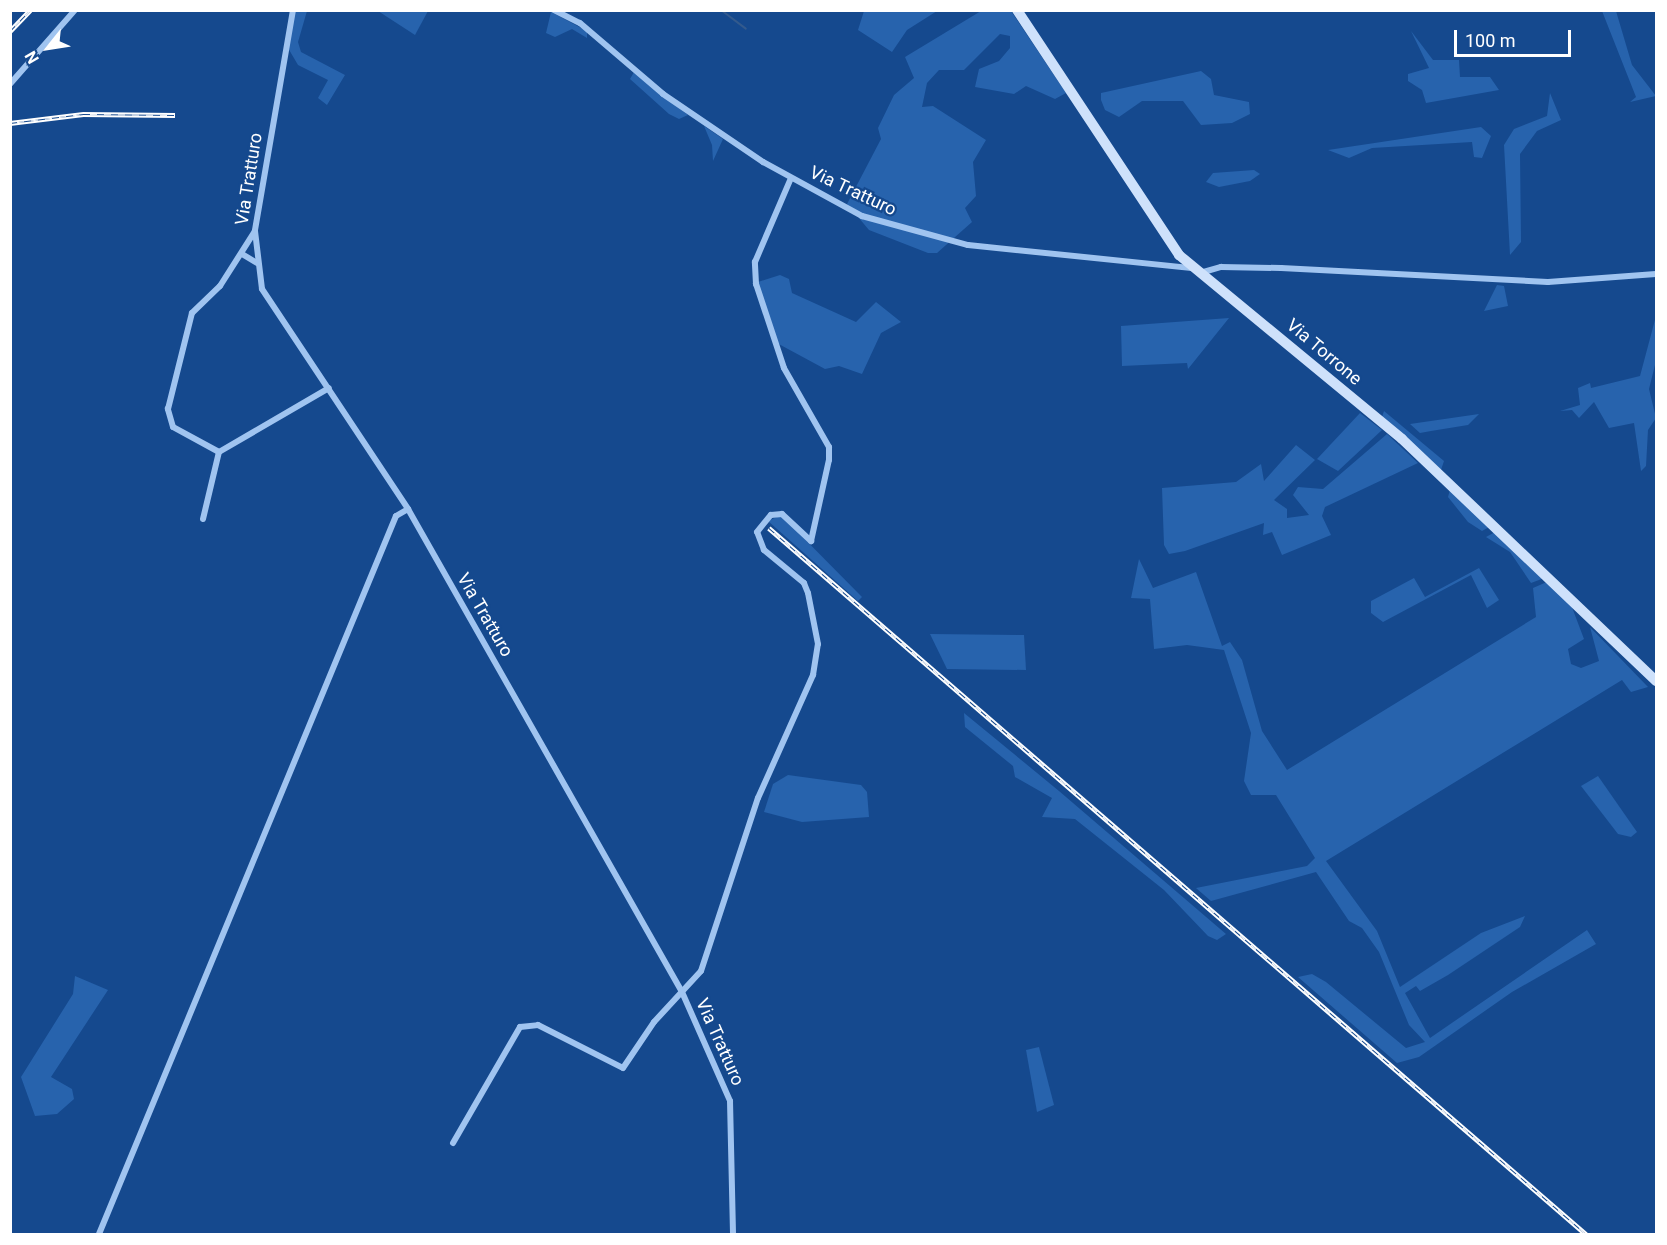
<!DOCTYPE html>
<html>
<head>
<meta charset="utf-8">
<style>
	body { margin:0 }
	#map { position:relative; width:1667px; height:1245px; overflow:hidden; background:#15498e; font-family:Roboto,sans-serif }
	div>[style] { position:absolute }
	.green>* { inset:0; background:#2763ad }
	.stream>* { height:2px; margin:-1px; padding:0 1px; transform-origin:1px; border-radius:1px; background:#335a8d }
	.minor>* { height:6px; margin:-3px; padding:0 3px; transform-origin:3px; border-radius:3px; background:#a0c4f0 }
	.secondary>* { height:10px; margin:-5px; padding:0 5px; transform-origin:5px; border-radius:5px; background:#cee1fb }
	.rail>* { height:4.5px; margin-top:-2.25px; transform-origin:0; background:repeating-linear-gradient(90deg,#15498e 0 7px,#fff 0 14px); box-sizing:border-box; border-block:2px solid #fff }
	span { translate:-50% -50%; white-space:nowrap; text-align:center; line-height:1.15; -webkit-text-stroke:4.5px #15498e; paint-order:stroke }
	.street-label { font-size:18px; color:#fff }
	.frame { position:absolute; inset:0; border:12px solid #fff; pointer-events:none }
	.north { position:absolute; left:18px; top:18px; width:60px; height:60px; -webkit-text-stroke:4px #15498e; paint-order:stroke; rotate:240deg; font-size:16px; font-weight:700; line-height:24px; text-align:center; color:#fff }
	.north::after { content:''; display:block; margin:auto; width:21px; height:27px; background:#fff; clip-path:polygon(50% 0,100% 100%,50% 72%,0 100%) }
	.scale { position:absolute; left:1454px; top:30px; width:117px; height:27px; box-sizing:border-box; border:3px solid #fff; border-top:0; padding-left:8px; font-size:18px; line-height:21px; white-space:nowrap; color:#fff; -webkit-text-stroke:4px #15498e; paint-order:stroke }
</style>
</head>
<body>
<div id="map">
	<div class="green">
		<i style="clip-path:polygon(295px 11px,307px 11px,298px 42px,301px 52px,345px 75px,327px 105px,318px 98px,328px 80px,298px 65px,288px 48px)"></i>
		<i style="clip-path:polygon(378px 11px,428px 11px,415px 35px)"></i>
		<i style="clip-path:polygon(864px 11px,883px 12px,937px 11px,907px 30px,892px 52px,858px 30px)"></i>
		<i style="clip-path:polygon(981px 11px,1011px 11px,1066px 93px,1055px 99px,1026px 86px,1014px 94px,975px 87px,979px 69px,999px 61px,1010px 48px,1010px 36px,1000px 34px,964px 70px,939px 70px,927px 83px,922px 107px,933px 106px,986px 140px,973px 162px,976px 196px,965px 208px,972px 222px,937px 253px,928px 253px,869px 230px,847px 204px,881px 139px,878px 128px,894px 95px,914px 78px,905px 57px)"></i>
		<i style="clip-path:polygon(1602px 11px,1616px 11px,1632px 65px,1656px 96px,1630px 102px,1636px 97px)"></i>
		<i style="clip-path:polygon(551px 12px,587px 31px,587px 38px,572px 29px,555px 37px,546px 33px)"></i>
		<i style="clip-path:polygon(1411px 31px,1433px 60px,1459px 60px,1460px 77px,1490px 77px,1499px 90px,1426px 103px,1422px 90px,1408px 81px,1408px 74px,1429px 68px)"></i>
		<i style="clip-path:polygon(1201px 71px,1211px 79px,1214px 95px,1249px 102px,1250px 114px,1232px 123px,1201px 125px,1183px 101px,1142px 101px,1119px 117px,1105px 110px,1101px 100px,1101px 93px)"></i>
		<i style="clip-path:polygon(634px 72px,666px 98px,688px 115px,679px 119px,669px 114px,630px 79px)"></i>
		<i style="clip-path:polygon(1550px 93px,1561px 120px,1537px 131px,1520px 154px,1521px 242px,1510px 255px,1504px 145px,1514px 129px,1547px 116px)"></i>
		<i style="clip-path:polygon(704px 126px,723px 139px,713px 161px,712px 145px)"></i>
		<i style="clip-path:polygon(1481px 127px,1491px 136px,1482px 158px,1474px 157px,1472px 142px,1372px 148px,1349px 158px,1328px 150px)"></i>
		<i style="clip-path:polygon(1254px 170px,1260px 174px,1250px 181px,1219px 187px,1206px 182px,1213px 173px)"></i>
		<i style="clip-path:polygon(780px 275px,789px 279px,792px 293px,856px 322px,876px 302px,901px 322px,881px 333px,862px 374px,839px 366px,825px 369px,775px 342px,758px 282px)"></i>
		<i style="clip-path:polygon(1497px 285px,1504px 286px,1508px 306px,1484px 311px)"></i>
		<i style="clip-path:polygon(1656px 316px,1656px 361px,1649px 389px,1656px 418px,1648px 430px,1646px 466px,1641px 471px,1634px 423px,1609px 428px,1594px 402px,1579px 418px,1572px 410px,1560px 411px,1580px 405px,1578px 388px,1590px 383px,1591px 388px,1640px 376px)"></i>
		<i style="clip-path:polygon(1229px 318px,1188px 369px,1187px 363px,1122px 366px,1121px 326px)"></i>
		<i style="clip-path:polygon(1384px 411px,1444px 461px,1441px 470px,1382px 417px)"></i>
		<i style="clip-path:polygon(1360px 413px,1382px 430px,1338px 471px,1317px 459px)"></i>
		<i style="clip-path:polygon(1479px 414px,1468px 425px,1431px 431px,1420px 433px,1410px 424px)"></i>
		<i style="clip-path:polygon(1387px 434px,1418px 463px,1325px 507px,1322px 516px,1331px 535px,1282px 555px,1272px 532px,1263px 535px,1264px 523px,1185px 551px,1169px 554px,1164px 545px,1162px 488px,1236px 482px,1261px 464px,1264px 481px,1296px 445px,1315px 460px,1274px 500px,1287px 509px,1287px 518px,1309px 515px,1293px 495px,1298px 487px,1323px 489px)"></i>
		<i style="clip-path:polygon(1450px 490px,1491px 526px,1482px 531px,1468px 522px,1448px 497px)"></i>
		<i style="clip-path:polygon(781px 515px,862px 597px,858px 601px,768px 521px)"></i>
		<i style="clip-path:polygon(1497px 531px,1547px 577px,1531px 583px,1510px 552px,1486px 537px)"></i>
		<i style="clip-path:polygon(1139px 559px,1153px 588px,1196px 572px,1222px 646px,1230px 642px,1242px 660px,1262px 731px,1287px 770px,1536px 617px,1533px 588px,1549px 581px,1570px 602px,1584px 639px,1568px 649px,1571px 664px,1581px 668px,1599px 661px,1590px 627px,1648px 687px,1631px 692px,1622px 680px,1326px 861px,1377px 931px,1400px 987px,1481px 933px,1525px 916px,1520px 927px,1448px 975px,1420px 991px,1416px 986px,1405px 993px,1430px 1038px,1587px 930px,1596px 944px,1512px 992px,1419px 1057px,1397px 1063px,1298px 977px,1312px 974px,1326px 982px,1406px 1048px,1425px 1042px,1409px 1025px,1379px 952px,1362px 928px,1349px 921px,1316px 872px,1211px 901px,1196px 888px,1307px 866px,1315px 858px,1276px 795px,1251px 795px,1244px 781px,1251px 733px,1224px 650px,1187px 645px,1154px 649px,1150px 599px,1131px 598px)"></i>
		<i style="clip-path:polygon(1479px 568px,1499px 600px,1487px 608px,1471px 575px,1383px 622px,1371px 613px,1371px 601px,1414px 578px,1425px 597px)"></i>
		<i style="clip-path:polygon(930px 634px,1024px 635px,1026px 670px,947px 669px)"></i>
		<i style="clip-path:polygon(964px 713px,1059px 791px,1226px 934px,1217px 940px,1208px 936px,1164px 890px,1075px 819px,1042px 817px,1052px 798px,1015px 777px,1013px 766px,965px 727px)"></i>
		<i style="clip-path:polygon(788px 775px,861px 785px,867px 792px,869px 817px,802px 822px,764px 812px,773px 784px)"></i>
		<i style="clip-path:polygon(1598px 776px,1637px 832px,1631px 837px,1618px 834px,1581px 786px)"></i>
		<i style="clip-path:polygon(75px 976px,108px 990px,51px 1077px,72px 1089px,74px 1099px,57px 1114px,35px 1116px,21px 1077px,73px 994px)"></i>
		<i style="clip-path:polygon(1039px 1047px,1054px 1105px,1037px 1112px,1026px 1050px)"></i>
	</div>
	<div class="stream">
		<i style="left:721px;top:10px;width:31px;rotate:37deg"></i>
	</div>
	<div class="minor">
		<i style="left:293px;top:10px;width:224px;rotate:99.8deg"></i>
		<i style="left:255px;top:231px;width:58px;rotate:83.1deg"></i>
		<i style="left:262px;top:289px;width:264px;rotate:56.4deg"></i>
		<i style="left:408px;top:509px;width:555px;rotate:60.43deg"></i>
		<i style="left:682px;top:992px;width:119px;rotate:66.2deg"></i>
		<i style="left:730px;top:1101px;width:133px;rotate:88.7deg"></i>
		<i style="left:554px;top:10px;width:29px;rotate:27deg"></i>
		<i style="left:580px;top:23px;width:109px;rotate:40.5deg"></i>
		<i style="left:663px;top:94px;width:121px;rotate:34.2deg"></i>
		<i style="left:763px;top:162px;width:113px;rotate:28.6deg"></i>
		<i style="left:862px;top:216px;width:110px;rotate:15.3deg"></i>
		<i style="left:968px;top:245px;width:225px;rotate:5.9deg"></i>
		<i style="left:10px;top:84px;width:98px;rotate:-48.7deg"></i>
		<i style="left:242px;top:254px;width:17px;rotate:31deg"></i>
		<i style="left:1200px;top:273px;width:22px;rotate:-16deg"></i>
		<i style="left:1221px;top:267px;width:60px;rotate:1deg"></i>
		<i style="left:1281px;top:268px;width:267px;rotate:3deg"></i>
		<i style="left:1548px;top:282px;width:108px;rotate:-4.2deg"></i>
		<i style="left:219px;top:452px;width:52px;rotate:-151.5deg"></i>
		<i style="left:173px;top:427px;width:19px;rotate:-106deg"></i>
		<i style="left:168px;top:409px;width:99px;rotate:-76deg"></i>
		<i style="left:192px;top:313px;width:39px;rotate:-44deg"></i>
		<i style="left:220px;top:286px;width:65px;rotate:-57.5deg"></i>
		<i style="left:203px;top:519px;width:69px;rotate:-76.6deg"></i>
		<i style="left:219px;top:452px;width:127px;rotate:-30.2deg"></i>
		<i style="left:453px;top:1143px;width:134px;rotate:-60deg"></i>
		<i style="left:520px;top:1027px;width:18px;rotate:-6deg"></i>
		<i style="left:538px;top:1025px;width:95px;rotate:26.8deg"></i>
		<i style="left:623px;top:1068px;width:55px;rotate:-56deg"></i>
		<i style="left:654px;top:1022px;width:69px;rotate:-47.3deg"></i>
		<i style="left:701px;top:971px;width:182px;rotate:-71.8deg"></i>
		<i style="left:758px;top:798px;width:135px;rotate:-65.9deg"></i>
		<i style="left:813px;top:675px;width:31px;rotate:-81deg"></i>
		<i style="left:818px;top:644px;width:52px;rotate:-101.1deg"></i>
		<i style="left:808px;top:593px;width:11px;rotate:-112deg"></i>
		<i style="left:804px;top:583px;width:52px;rotate:-140.5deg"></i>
		<i style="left:764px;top:550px;width:19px;rotate:-111deg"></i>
		<i style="left:757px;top:532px;width:22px;rotate:-51deg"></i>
		<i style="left:771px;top:515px;width:11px;rotate:-5deg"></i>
		<i style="left:782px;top:514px;width:40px;rotate:43deg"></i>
		<i style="left:811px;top:541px;width:83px;rotate:-77.5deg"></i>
		<i style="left:829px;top:460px;width:13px;rotate:-90deg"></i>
		<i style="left:829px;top:447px;width:91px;rotate:-119.7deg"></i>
		<i style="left:784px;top:368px;width:89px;rotate:-108.4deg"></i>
		<i style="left:756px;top:284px;width:22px;rotate:-93deg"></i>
		<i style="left:755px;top:262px;width:91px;rotate:-66.8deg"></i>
		<i style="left:99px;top:1234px;width:777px;rotate:-67.53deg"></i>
		<i style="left:396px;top:516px;width:14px;rotate:-30deg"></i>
	</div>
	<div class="secondary">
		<i style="left:1017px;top:10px;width:294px;rotate:56.5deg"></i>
		<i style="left:1179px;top:255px;width:289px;rotate:39.5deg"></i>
		<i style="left:1402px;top:439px;width:351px;rotate:43.6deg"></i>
	</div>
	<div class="rail">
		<i style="left:10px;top:31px;width:29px;rotate:-46deg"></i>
		<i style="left:10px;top:123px;width:74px;rotate:-7deg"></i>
		<i style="left:83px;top:114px;width:92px;rotate:0.6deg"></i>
		<i style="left:769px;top:528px;width:1080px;rotate:40.83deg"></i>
	</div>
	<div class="street-label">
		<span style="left:249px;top:179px;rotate:-81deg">Via Tratturo</span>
		<span style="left:853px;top:191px;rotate:25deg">Via Tratturo</span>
		<span style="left:1324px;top:352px;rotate:40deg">Via Torrone</span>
		<span style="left:485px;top:615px;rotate:60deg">Via Tratturo</span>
		<span style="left:720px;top:1042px;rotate:66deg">Via Tratturo</span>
	</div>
	<div class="frame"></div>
	<div class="north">N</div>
	<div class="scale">100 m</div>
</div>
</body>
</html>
